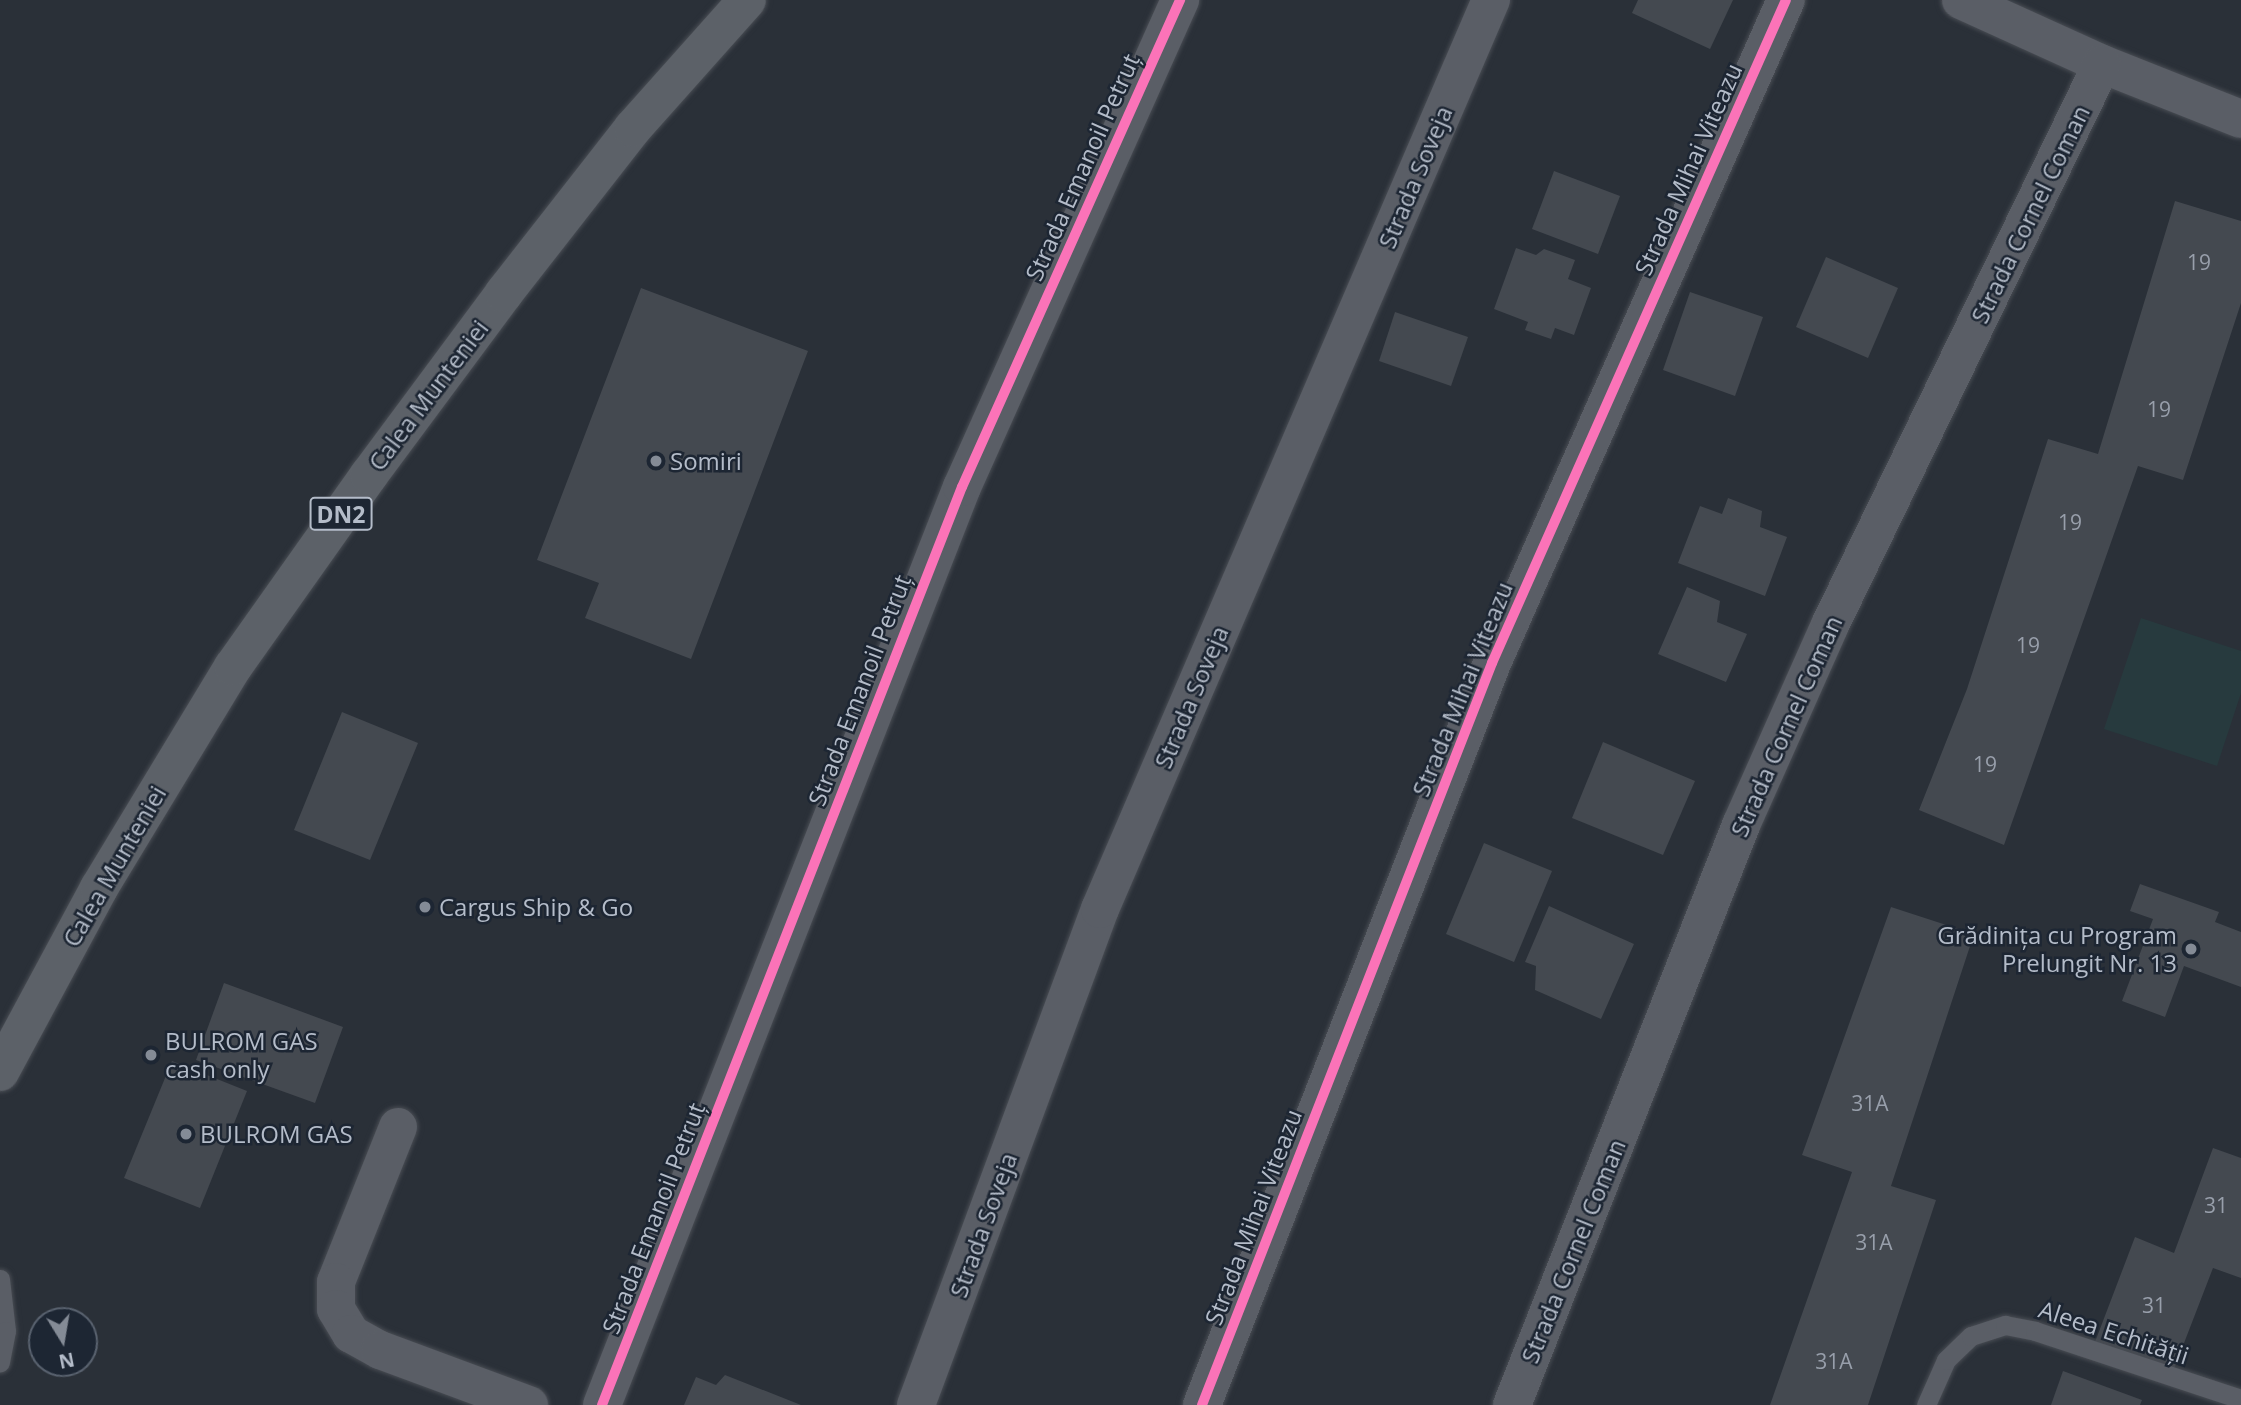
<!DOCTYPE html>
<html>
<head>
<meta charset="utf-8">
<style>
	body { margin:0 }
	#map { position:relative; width:2241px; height:1405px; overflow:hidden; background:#2a3038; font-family:"Open Sans",sans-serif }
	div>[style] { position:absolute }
	.green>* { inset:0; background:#273a3e }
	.building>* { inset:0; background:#444950 }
	.roads { filter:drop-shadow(0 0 2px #484c53) drop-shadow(0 0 2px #484c53) }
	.service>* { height:19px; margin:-9.5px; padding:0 9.5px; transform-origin:9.5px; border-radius:9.5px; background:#5a5e66 }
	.minor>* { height:38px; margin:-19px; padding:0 19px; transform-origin:19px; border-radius:19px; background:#5a5e66 }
	.primary>* { height:38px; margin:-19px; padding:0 19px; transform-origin:19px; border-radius:19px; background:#5c6168 }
	.cycleway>* { height:10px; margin:-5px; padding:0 5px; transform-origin:5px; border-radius:5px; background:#fb73b8 }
	.dots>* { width:19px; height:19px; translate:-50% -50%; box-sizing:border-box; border:4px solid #1d2633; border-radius:50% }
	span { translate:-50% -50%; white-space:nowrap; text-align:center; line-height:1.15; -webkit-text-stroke:5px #1d2633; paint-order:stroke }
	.number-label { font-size:21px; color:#989fab }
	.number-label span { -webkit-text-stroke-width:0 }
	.shield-label span { padding:2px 5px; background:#1d2633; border:2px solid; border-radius:5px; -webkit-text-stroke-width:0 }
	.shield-label { font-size:23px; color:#b4bcc9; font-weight:700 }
	.street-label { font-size:24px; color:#b4bcc9 }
	.poi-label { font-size:24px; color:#b4bcc9 }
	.left { translate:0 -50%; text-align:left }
	.right { translate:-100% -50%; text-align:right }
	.north { position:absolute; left:28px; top:1307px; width:70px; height:70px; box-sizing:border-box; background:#1d2633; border:2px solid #59626f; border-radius:50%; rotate:169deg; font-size:19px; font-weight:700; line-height:28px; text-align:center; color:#b4bcc9 }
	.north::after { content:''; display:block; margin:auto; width:24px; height:32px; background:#848b96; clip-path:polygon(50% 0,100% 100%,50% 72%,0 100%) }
</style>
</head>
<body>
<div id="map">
	<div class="green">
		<i style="clip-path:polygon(2141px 618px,2241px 651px,2241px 693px,2217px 766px,2104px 729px)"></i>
	</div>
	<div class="building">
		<i style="clip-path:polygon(1638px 0,1733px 0,1710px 49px,1632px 13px)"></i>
		<i style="clip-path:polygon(1554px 171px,1620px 196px,1598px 254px,1532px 229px)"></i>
		<i style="clip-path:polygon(2175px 201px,2241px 221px,2241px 303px,2183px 480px,2138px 466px,2004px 845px,1919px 810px,1967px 689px,2048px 439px,2098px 454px)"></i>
		<i style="clip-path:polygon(1516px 248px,1536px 255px,1544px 249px,1575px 260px,1568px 279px,1591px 288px,1574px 335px,1555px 328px,1551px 339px,1525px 330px,1528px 322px,1494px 309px)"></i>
		<i style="clip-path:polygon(1826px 257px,1898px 288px,1868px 358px,1796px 327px)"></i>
		<i style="clip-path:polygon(641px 288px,808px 351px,691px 659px,585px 618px,599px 583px,537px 560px)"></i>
		<i style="clip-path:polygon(1690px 292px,1763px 317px,1735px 396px,1663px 370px)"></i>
		<i style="clip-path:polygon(1395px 312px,1468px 337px,1451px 386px,1379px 361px)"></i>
		<i style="clip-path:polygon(1728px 498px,1762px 511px,1760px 527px,1787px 537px,1765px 596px,1678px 563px,1700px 506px,1722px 514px)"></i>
		<i style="clip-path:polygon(1687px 587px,1720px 601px,1717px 622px,1747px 634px,1726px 682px,1658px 654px)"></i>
		<i style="clip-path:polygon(342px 712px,418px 743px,370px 860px,294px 830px)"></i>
		<i style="clip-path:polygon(1603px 742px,1695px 781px,1663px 855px,1572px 818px)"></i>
		<i style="clip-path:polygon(1484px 843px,1552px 871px,1514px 962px,1446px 934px)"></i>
		<i style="clip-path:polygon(2140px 884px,2219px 912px,2215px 922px,2241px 932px,2241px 987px,2184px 966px,2165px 1017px,2122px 1001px,2153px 919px,2130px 911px)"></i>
		<i style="clip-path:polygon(1549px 906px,1634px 944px,1601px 1019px,1535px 990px,1536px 966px,1525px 962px)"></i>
		<i style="clip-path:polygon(1891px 907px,1974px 934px,1891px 1186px,1936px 1200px,1868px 1405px,1770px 1405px,1852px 1172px,1802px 1155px)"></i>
		<i style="clip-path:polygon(224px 983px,343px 1027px,315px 1103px,196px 1060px)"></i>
		<i style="clip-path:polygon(172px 1061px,247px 1091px,200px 1208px,124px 1178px)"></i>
		<i style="clip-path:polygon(2213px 1148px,2241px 1158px,2241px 1278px,2213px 1268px,2174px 1369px,2095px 1342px,2135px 1237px,2174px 1253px)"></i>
		<i style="clip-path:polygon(2063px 1371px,2142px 1400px,2140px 1405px,2051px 1405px)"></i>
		<i style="clip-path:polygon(725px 1375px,801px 1405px,684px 1405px,696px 1377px,716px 1385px)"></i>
	</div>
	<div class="roads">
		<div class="service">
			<i style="left:0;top:1279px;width:52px;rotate:83.4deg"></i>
			<i style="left:6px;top:1331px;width:32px;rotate:101deg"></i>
			<i style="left:1926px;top:1405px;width:49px;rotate:-66deg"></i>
			<i style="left:1946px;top:1360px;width:35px;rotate:-44deg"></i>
			<i style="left:1971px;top:1336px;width:36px;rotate:-18deg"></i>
			<i style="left:2005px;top:1325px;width:31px;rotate:11deg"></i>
			<i style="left:2035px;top:1331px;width:217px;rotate:18.3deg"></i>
		</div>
		<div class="minor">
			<i style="left:1961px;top:0;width:155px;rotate:24.4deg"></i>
			<i style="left:2102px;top:64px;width:149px;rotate:21.6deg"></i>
			<i style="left:398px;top:1127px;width:167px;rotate:111.8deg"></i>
			<i style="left:336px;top:1282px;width:27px;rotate:90deg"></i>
			<i style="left:336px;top:1309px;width:29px;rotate:59deg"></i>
			<i style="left:351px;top:1334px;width:33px;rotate:29deg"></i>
			<i style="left:380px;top:1350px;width:159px;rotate:20.3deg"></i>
			<i style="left:602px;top:1405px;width:986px;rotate:-68.59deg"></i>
			<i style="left:962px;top:487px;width:534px;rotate:-65.88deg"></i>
			<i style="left:916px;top:1405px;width:529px;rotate:-69.65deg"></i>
			<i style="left:1100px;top:909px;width:990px;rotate:-66.73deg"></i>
			<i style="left:1202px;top:1405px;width:797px;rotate:-68.65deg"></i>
			<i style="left:1492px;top:663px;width:725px;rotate:-66.09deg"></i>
			<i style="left:1512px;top:1405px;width:624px;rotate:-68.45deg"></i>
			<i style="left:1741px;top:825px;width:219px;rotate:-66deg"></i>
			<i style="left:1830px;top:625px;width:623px;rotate:-64.13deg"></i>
		</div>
		<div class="primary">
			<i style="left:0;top:1072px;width:209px;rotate:-61.7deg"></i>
			<i style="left:99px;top:888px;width:258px;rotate:-58.8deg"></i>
			<i style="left:233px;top:667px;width:235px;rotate:-54.7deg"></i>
			<i style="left:369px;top:475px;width:227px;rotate:-53.4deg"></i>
			<i style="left:504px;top:293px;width:209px;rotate:-52deg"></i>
			<i style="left:633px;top:128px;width:171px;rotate:-48.3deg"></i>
		</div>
	</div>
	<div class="cycleway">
		<i style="left:602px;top:1405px;width:986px;rotate:-68.59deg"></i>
		<i style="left:962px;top:487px;width:534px;rotate:-65.88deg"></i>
		<i style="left:1202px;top:1405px;width:797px;rotate:-68.65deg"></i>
		<i style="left:1492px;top:663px;width:725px;rotate:-66.09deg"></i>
	</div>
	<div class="dots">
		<i style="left:656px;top:461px;background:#848b96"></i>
		<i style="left:425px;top:907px;background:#848b96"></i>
		<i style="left:2191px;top:949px;background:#848b96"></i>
		<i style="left:151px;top:1055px;background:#848b96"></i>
		<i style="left:186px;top:1134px;background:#848b96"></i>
	</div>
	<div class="number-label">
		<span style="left:2199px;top:262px">19</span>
		<span style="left:2159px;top:409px">19</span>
		<span style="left:2070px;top:522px">19</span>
		<span style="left:2028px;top:645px">19</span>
		<span style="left:1985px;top:764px">19</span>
		<span style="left:1870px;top:1103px">31A</span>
		<span style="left:2216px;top:1205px">31</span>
		<span style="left:1874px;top:1242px">31A</span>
		<span style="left:2154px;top:1305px">31</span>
		<span style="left:1834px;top:1361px">31A</span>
	</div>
	<div class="shield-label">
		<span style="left:341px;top:514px">DN2</span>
	</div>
	<div class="street-label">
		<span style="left:1082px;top:167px;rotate:-66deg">Strada Emanoil Petruț</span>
		<span style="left:1688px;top:169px;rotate:-66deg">Strada Mihai Viteazu</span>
		<span style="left:1415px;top:177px;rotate:-67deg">Strada Soveja</span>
		<span style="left:2030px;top:214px;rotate:-64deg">Strada Cornel Coman</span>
		<span style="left:428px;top:395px;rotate:-53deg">Calea Munteniei</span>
		<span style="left:1462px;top:689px;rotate:-68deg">Strada Mihai Viteazu</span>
		<span style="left:859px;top:690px;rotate:-69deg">Strada Emanoil Petruț</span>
		<span style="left:1191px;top:697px;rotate:-67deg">Strada Soveja</span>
		<span style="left:1786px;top:726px;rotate:-66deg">Strada Cornel Coman</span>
		<span style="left:114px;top:866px;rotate:-60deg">Calea Munteniei</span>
		<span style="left:1253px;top:1217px;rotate:-69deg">Strada Mihai Viteazu</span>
		<span style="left:653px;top:1218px;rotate:-69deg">Strada Emanoil Petruț</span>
		<span style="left:983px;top:1225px;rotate:-70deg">Strada Soveja</span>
		<span style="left:1573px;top:1251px;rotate:-68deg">Strada Cornel Coman</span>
		<span style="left:2114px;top:1332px;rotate:18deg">Aleea Echității</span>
	</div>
	<div class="poi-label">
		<span class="left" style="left:670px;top:461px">Somiri</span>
		<span class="left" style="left:439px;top:907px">Cargus Ship &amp; Go</span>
		<span class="right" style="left:2177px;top:949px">Grădinița cu Program<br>Prelungit Nr. 13</span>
		<span class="left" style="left:165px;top:1055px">BULROM GAS<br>cash only</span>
		<span class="left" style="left:200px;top:1134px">BULROM GAS</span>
	</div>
	<div class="north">N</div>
</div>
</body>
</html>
